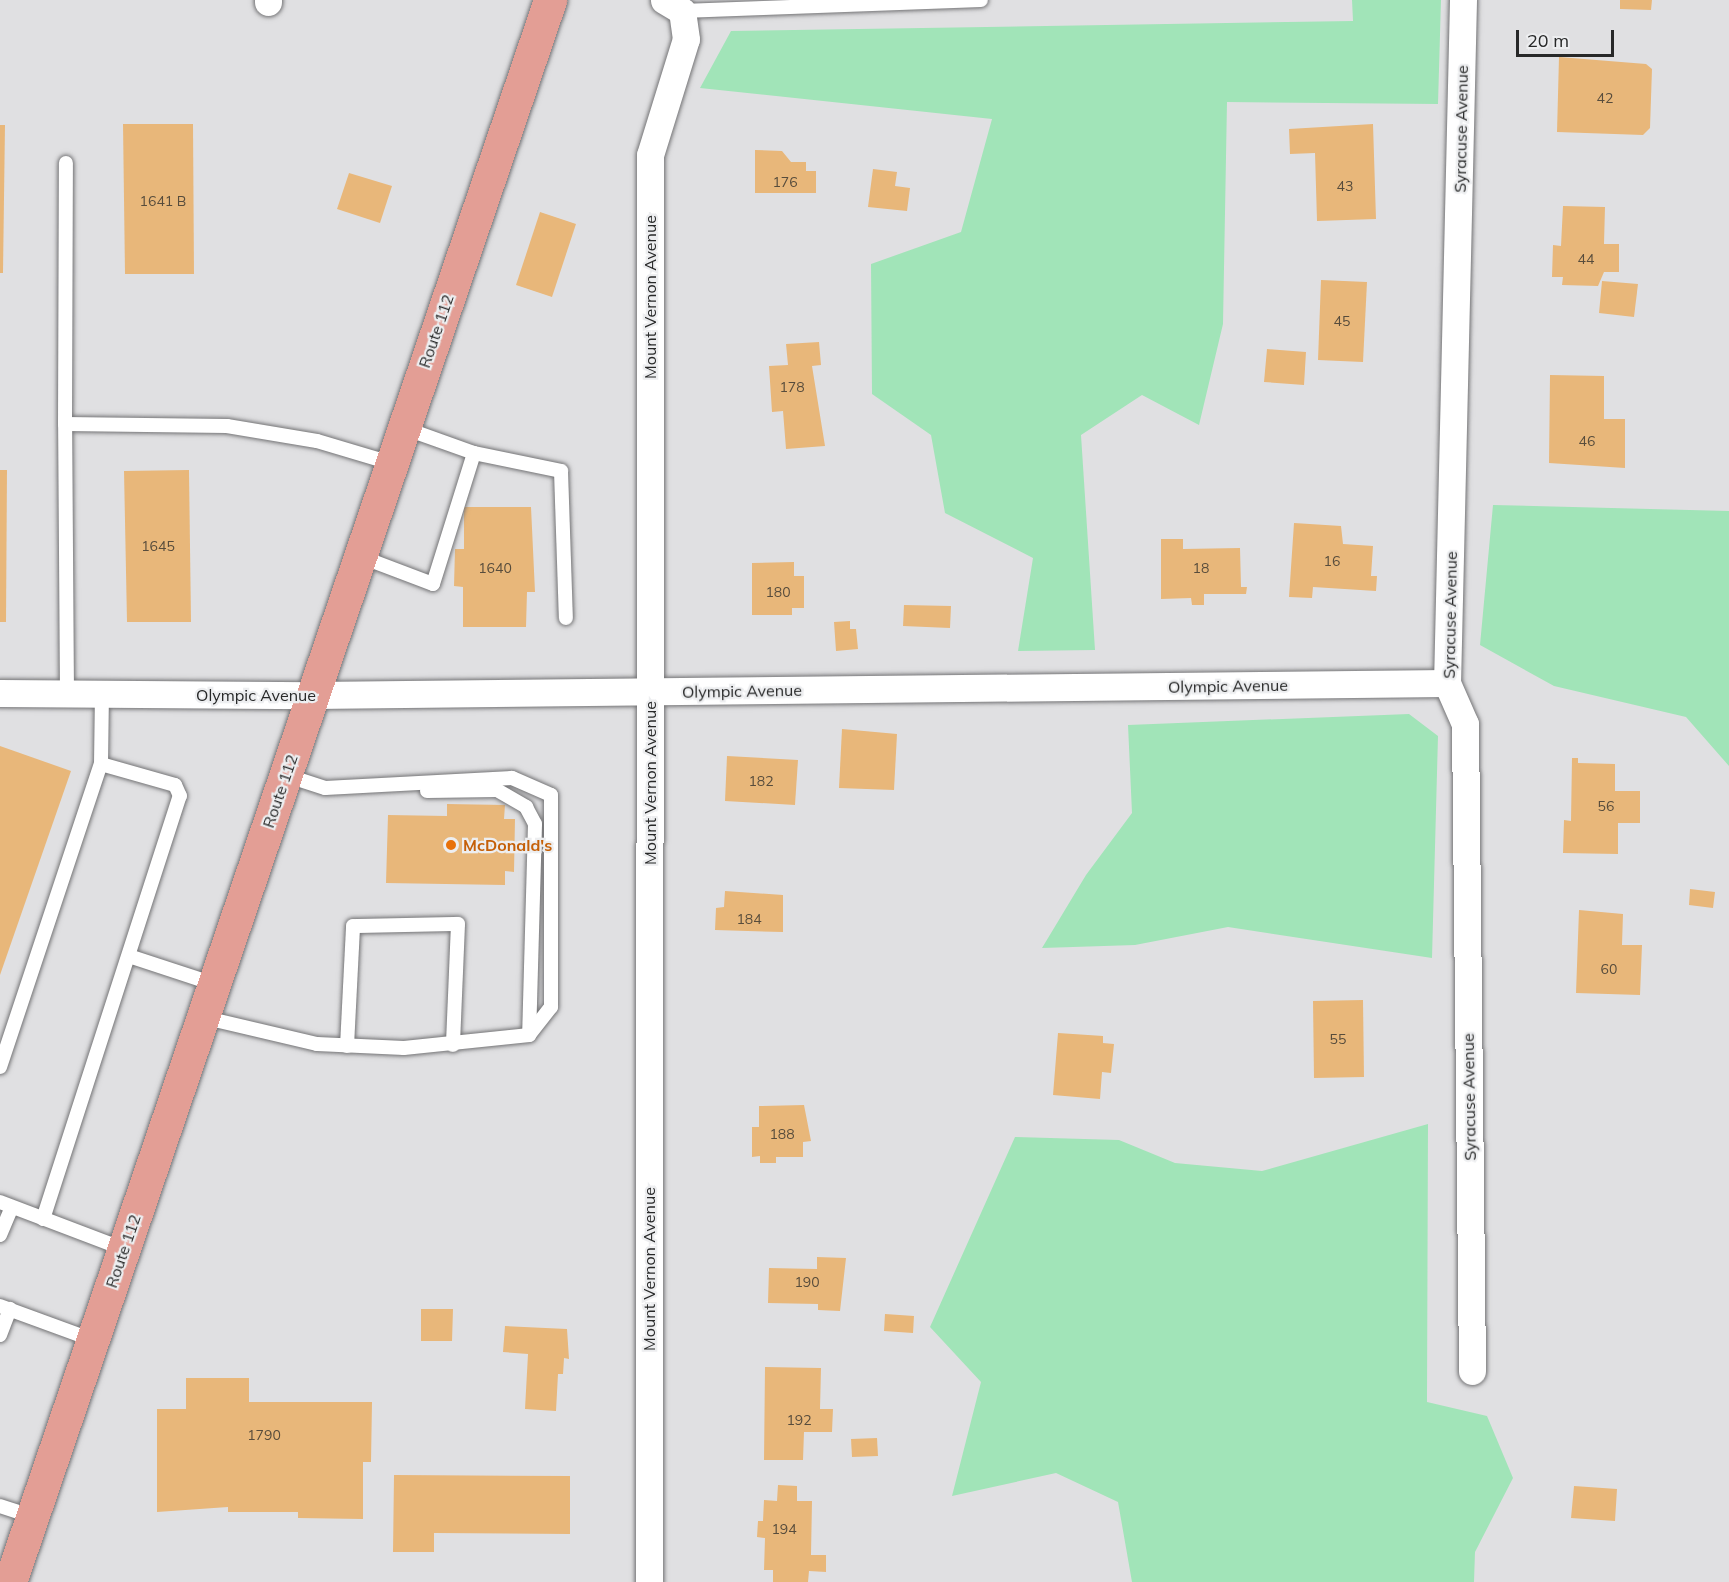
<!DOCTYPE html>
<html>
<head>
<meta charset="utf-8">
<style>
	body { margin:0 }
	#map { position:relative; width:1729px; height:1582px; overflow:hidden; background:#e0e0e2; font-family:Mulish,sans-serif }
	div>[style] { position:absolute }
	.green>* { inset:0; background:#a1e4b8 }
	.building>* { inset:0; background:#e8b77a }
	.roads { filter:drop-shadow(0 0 2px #747476) drop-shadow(0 0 2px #747476) }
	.service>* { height:14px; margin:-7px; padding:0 7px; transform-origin:7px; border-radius:7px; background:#fff }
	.minor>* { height:27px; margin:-13.5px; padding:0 13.5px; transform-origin:13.5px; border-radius:13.5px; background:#fff }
	.primary>* { height:33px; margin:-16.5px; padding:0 16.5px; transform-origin:16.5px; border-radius:16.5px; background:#e39e95 }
	.dots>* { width:16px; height:16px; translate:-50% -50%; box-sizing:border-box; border:3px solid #edeef0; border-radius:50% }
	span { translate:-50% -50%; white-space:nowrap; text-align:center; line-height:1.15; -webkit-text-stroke:4.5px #edeef0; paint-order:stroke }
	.number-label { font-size:14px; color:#574c3c }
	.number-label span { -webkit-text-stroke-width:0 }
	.street-label { font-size:16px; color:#272828 }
	.food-label { font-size:16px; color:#c56008; font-weight:700 }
	.left { translate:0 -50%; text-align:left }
	.scale { position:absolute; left:1516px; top:30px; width:98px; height:27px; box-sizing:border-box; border:3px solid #272828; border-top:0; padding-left:8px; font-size:18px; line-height:21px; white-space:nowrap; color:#272828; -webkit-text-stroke:4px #edeef0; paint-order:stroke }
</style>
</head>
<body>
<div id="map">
	<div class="green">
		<i style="clip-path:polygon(1352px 0,1441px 0,1438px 104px,1227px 102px,1223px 324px,1199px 425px,1142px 395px,1081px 435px,1095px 650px,1018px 651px,1033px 558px,945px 513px,931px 435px,872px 394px,871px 264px,961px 232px,992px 119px,700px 88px,731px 31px,1353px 21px)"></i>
		<i style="clip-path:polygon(1493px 505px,1729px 511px,1729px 766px,1686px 717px,1554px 686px,1480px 645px)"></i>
		<i style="clip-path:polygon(1409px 714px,1438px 736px,1432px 958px,1228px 927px,1135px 945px,1042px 948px,1086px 875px,1132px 813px,1128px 725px)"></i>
		<i style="clip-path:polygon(1428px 1124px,1427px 1402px,1487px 1416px,1513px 1478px,1475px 1552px,1474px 1582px,1132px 1582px,1118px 1502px,1056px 1473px,952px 1496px,981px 1382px,930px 1327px,1015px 1137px,1119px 1140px,1175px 1163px,1262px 1171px)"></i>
	</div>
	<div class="building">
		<i style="clip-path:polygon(1620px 0,1652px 0,1651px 10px,1620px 9px)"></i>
		<i style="clip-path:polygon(1559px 57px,1646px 64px,1652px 69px,1650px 128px,1643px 135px,1557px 132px)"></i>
		<i style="clip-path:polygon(123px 124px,193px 124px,194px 274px,125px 274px)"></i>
		<i style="clip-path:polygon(1373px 124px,1376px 219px,1317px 221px,1315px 153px,1290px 154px,1289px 129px)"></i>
		<i style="clip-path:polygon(0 125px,5px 125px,3px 273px,0 273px)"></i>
		<i style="clip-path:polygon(755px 150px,782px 151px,791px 162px,806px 162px,806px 171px,816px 171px,816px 193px,755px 193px)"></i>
		<i style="clip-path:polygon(873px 169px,897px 172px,895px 186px,910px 188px,907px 211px,868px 207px)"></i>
		<i style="clip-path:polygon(349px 173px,392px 186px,380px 223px,337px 209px)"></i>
		<i style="clip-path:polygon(1563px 206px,1605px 207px,1604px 244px,1619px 244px,1619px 272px,1604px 272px,1598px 286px,1562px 285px,1563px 277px,1552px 277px,1553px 245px,1561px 246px)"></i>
		<i style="clip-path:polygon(540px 212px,576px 224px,552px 297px,516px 285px)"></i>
		<i style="clip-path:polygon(1321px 280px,1367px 282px,1363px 362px,1318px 360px)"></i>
		<i style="clip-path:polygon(1602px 281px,1638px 284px,1634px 317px,1599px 313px)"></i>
		<i style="clip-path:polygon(819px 342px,821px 365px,812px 366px,825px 446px,786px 449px,783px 411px,772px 412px,769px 366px,788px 365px,786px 344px)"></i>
		<i style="clip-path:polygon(1267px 349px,1306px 352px,1304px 385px,1264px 382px)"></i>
		<i style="clip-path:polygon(1550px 375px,1604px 376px,1604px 419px,1625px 419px,1625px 468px,1549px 463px)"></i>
		<i style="clip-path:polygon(0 470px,7px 470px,6px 622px,0 622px)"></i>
		<i style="clip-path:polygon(189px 470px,191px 622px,127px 622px,124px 471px)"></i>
		<i style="clip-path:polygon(464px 507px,531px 507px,535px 592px,527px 592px,526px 627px,463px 627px,463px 587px,454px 586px,455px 549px,464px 549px)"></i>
		<i style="clip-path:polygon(1294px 523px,1341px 526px,1343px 544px,1373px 546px,1371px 576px,1377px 576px,1376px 591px,1313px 587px,1312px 598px,1289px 597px)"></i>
		<i style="clip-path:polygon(1161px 539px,1183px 539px,1183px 549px,1240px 548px,1241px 587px,1247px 587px,1246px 594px,1204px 594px,1204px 605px,1192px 605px,1191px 598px,1161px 599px)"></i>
		<i style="clip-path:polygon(794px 562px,794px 576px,804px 576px,804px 608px,792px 608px,792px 615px,752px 615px,752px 563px)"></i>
		<i style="clip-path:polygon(904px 605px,951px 606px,950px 628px,903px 626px)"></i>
		<i style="clip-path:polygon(850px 621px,850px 629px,856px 629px,858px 649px,836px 651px,834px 622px)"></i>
		<i style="clip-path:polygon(842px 729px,897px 734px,894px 790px,839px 788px)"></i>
		<i style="clip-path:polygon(0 746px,71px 771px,0 975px)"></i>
		<i style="clip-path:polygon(727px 756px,798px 760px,795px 805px,725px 801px)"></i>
		<i style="clip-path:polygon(1572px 758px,1578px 758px,1578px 763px,1615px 764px,1615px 791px,1640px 791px,1640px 823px,1618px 823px,1618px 854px,1563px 853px,1564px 820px,1571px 821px)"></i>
		<i style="clip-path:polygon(447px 804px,505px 805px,504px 819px,515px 819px,514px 872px,505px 871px,505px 885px,386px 883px,388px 815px,447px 816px)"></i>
		<i style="clip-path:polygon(1690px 889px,1715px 892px,1713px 908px,1689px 905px)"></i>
		<i style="clip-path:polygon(725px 891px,783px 895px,783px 932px,715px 930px,716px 908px,724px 907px)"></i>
		<i style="clip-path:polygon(1579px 910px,1623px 914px,1622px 945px,1642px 945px,1640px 995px,1576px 993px)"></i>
		<i style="clip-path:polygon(1363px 1000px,1364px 1077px,1314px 1078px,1313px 1001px)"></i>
		<i style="clip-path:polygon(1058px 1033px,1103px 1036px,1103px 1043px,1114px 1044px,1111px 1073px,1102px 1072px,1100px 1099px,1053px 1095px)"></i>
		<i style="clip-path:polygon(804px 1105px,811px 1141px,803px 1142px,803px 1157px,776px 1157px,776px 1163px,760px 1163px,760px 1156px,752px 1157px,752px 1127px,759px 1127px,759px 1106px)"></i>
		<i style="clip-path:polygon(817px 1257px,846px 1258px,840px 1311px,818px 1310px,818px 1304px,768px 1303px,769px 1268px,817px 1269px)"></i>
		<i style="clip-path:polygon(421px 1309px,453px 1309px,452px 1341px,421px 1341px)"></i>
		<i style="clip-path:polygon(885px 1314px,914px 1316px,913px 1333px,884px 1331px)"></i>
		<i style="clip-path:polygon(505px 1326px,567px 1329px,569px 1359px,564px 1358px,563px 1374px,558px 1374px,556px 1411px,525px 1409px,528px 1354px,503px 1352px)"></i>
		<i style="clip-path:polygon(765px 1367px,821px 1368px,820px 1409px,833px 1409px,832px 1432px,804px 1432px,803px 1460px,764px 1460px)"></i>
		<i style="clip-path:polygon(186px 1378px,249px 1378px,249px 1402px,372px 1402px,371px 1462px,363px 1462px,363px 1519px,298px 1518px,298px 1512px,228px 1512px,228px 1507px,157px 1512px,157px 1409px,186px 1409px)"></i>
		<i style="clip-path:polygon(877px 1438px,878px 1456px,852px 1457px,851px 1439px)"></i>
		<i style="clip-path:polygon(394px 1475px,570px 1476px,570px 1534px,434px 1533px,434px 1552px,393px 1552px)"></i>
		<i style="clip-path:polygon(778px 1485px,797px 1486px,797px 1501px,812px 1501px,811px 1555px,826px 1555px,826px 1572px,809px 1571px,808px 1582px,773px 1582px,773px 1570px,764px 1570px,765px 1538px,757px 1537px,758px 1521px,763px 1521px,764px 1500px,777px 1501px)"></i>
		<i style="clip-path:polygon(1574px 1486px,1617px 1489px,1615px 1521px,1571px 1518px)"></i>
	</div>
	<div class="roads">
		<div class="service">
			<i style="left:682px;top:11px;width:299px;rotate:-2.1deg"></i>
			<i style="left:65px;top:424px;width:261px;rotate:-89.8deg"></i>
			<i style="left:474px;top:453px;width:89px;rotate:11.7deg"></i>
			<i style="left:561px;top:471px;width:147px;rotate:88.1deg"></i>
			<i style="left:359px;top:556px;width:79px;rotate:20.7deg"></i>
			<i style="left:433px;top:584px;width:137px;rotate:-72.6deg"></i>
			<i style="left:474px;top:453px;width:74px;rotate:-160.3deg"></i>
			<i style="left:67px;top:695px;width:271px;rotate:-90.4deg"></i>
			<i style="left:65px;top:424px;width:162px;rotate:0.7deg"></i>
			<i style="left:227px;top:426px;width:91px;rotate:9.5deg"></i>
			<i style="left:317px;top:441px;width:77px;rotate:16.6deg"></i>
			<i style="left:427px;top:791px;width:70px;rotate:-0.8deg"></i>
			<i style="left:497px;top:790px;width:34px;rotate:30deg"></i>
			<i style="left:526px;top:807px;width:19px;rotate:62deg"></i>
			<i style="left:535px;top:824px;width:211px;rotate:91.6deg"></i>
			<i style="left:129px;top:956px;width:89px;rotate:18.2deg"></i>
			<i style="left:202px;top:1017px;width:118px;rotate:13.2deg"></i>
			<i style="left:317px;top:1044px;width:87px;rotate:2.6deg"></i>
			<i style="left:404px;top:1048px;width:126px;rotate:-5.9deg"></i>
			<i style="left:529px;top:1035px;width:36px;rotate:-52deg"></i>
			<i style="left:551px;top:1007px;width:212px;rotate:-90deg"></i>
			<i style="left:551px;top:795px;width:43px;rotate:-156.4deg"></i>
			<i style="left:512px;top:778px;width:187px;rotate:176.9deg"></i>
			<i style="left:325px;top:788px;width:42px;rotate:-162deg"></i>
			<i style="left:347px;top:1046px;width:120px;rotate:-87.1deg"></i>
			<i style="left:353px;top:926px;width:105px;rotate:-1.1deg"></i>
			<i style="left:458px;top:924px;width:121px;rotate:92.4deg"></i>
			<i style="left:0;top:1067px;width:319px;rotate:-71.6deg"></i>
			<i style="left:101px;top:764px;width:69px;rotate:-89.2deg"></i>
			<i style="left:0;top:1202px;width:133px;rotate:20.8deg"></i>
			<i style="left:43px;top:1219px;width:445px;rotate:-72.1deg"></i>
			<i style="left:180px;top:796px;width:12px;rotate:-114deg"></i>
			<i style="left:175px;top:785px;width:77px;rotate:-164.2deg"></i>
			<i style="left:0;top:1235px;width:30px;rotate:-67deg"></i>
			<i style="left:0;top:1306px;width:99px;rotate:20.1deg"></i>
			<i style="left:0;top:1335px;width:28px;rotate:-69deg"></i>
			<i style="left:0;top:1506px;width:35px;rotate:18deg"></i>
		</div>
		<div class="minor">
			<i style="left:1463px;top:0;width:683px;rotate:91.34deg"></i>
			<i style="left:1447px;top:683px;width:45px;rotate:66.3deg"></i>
			<i style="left:1465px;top:724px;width:647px;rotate:89.38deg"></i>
			<i style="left:268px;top:2px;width:2px;rotate:-90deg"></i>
			<i style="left:0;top:693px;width:313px;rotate:0.4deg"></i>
			<i style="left:313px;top:695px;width:1134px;rotate:-0.61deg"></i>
			<i style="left:649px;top:1582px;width:1427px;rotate:-89.96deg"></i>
			<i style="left:650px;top:155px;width:121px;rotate:-72.8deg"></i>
			<i style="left:686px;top:39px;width:28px;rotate:-98deg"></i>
			<i style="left:682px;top:11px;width:21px;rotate:-149deg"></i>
		</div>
		<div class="primary">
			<i style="left:10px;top:1582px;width:1672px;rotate:-71.15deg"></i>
		</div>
	</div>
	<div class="dots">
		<i style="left:451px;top:845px;background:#e8710a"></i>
	</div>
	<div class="number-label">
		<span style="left:1605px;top:98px">42</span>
		<span style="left:785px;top:182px">176</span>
		<span style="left:1345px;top:186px">43</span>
		<span style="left:163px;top:201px">1641 B</span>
		<span style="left:1586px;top:259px">44</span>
		<span style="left:1342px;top:321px">45</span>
		<span style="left:792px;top:387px">178</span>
		<span style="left:1587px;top:441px">46</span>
		<span style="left:158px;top:546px">1645</span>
		<span style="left:1332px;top:561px">16</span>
		<span style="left:495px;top:568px">1640</span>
		<span style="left:1201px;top:568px">18</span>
		<span style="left:778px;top:592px">180</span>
		<span style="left:761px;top:781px">182</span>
		<span style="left:1606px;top:806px">56</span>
		<span style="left:749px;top:919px">184</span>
		<span style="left:1609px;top:969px">60</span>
		<span style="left:1338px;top:1039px">55</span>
		<span style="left:782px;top:1134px">188</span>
		<span style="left:807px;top:1282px">190</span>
		<span style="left:799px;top:1420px">192</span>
		<span style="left:264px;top:1435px">1790</span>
		<span style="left:784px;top:1529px">194</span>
	</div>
	<div class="street-label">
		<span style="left:1461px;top:129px;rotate:-89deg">Syracuse Avenue</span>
		<span style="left:650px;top:297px;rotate:-90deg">Mount Vernon Avenue</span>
		<span style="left:436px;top:331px;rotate:-71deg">Route 112</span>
		<span style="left:1450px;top:615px;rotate:-89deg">Syracuse Avenue</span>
		<span style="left:1228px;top:686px;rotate:-1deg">Olympic Avenue</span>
		<span style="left:742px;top:691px;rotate:-1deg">Olympic Avenue</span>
		<span style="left:256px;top:695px">Olympic Avenue</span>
		<span style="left:650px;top:783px;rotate:-90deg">Mount Vernon Avenue</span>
		<span style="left:280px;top:791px;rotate:-71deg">Route 112</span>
		<span style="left:1469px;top:1097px;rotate:-91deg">Syracuse Avenue</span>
		<span style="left:123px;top:1251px;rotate:-71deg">Route 112</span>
		<span style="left:649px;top:1269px;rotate:-90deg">Mount Vernon Avenue</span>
	</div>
	<div class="food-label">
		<span class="left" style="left:463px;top:845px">McDonald's</span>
	</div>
	<div class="scale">20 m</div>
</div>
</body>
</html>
